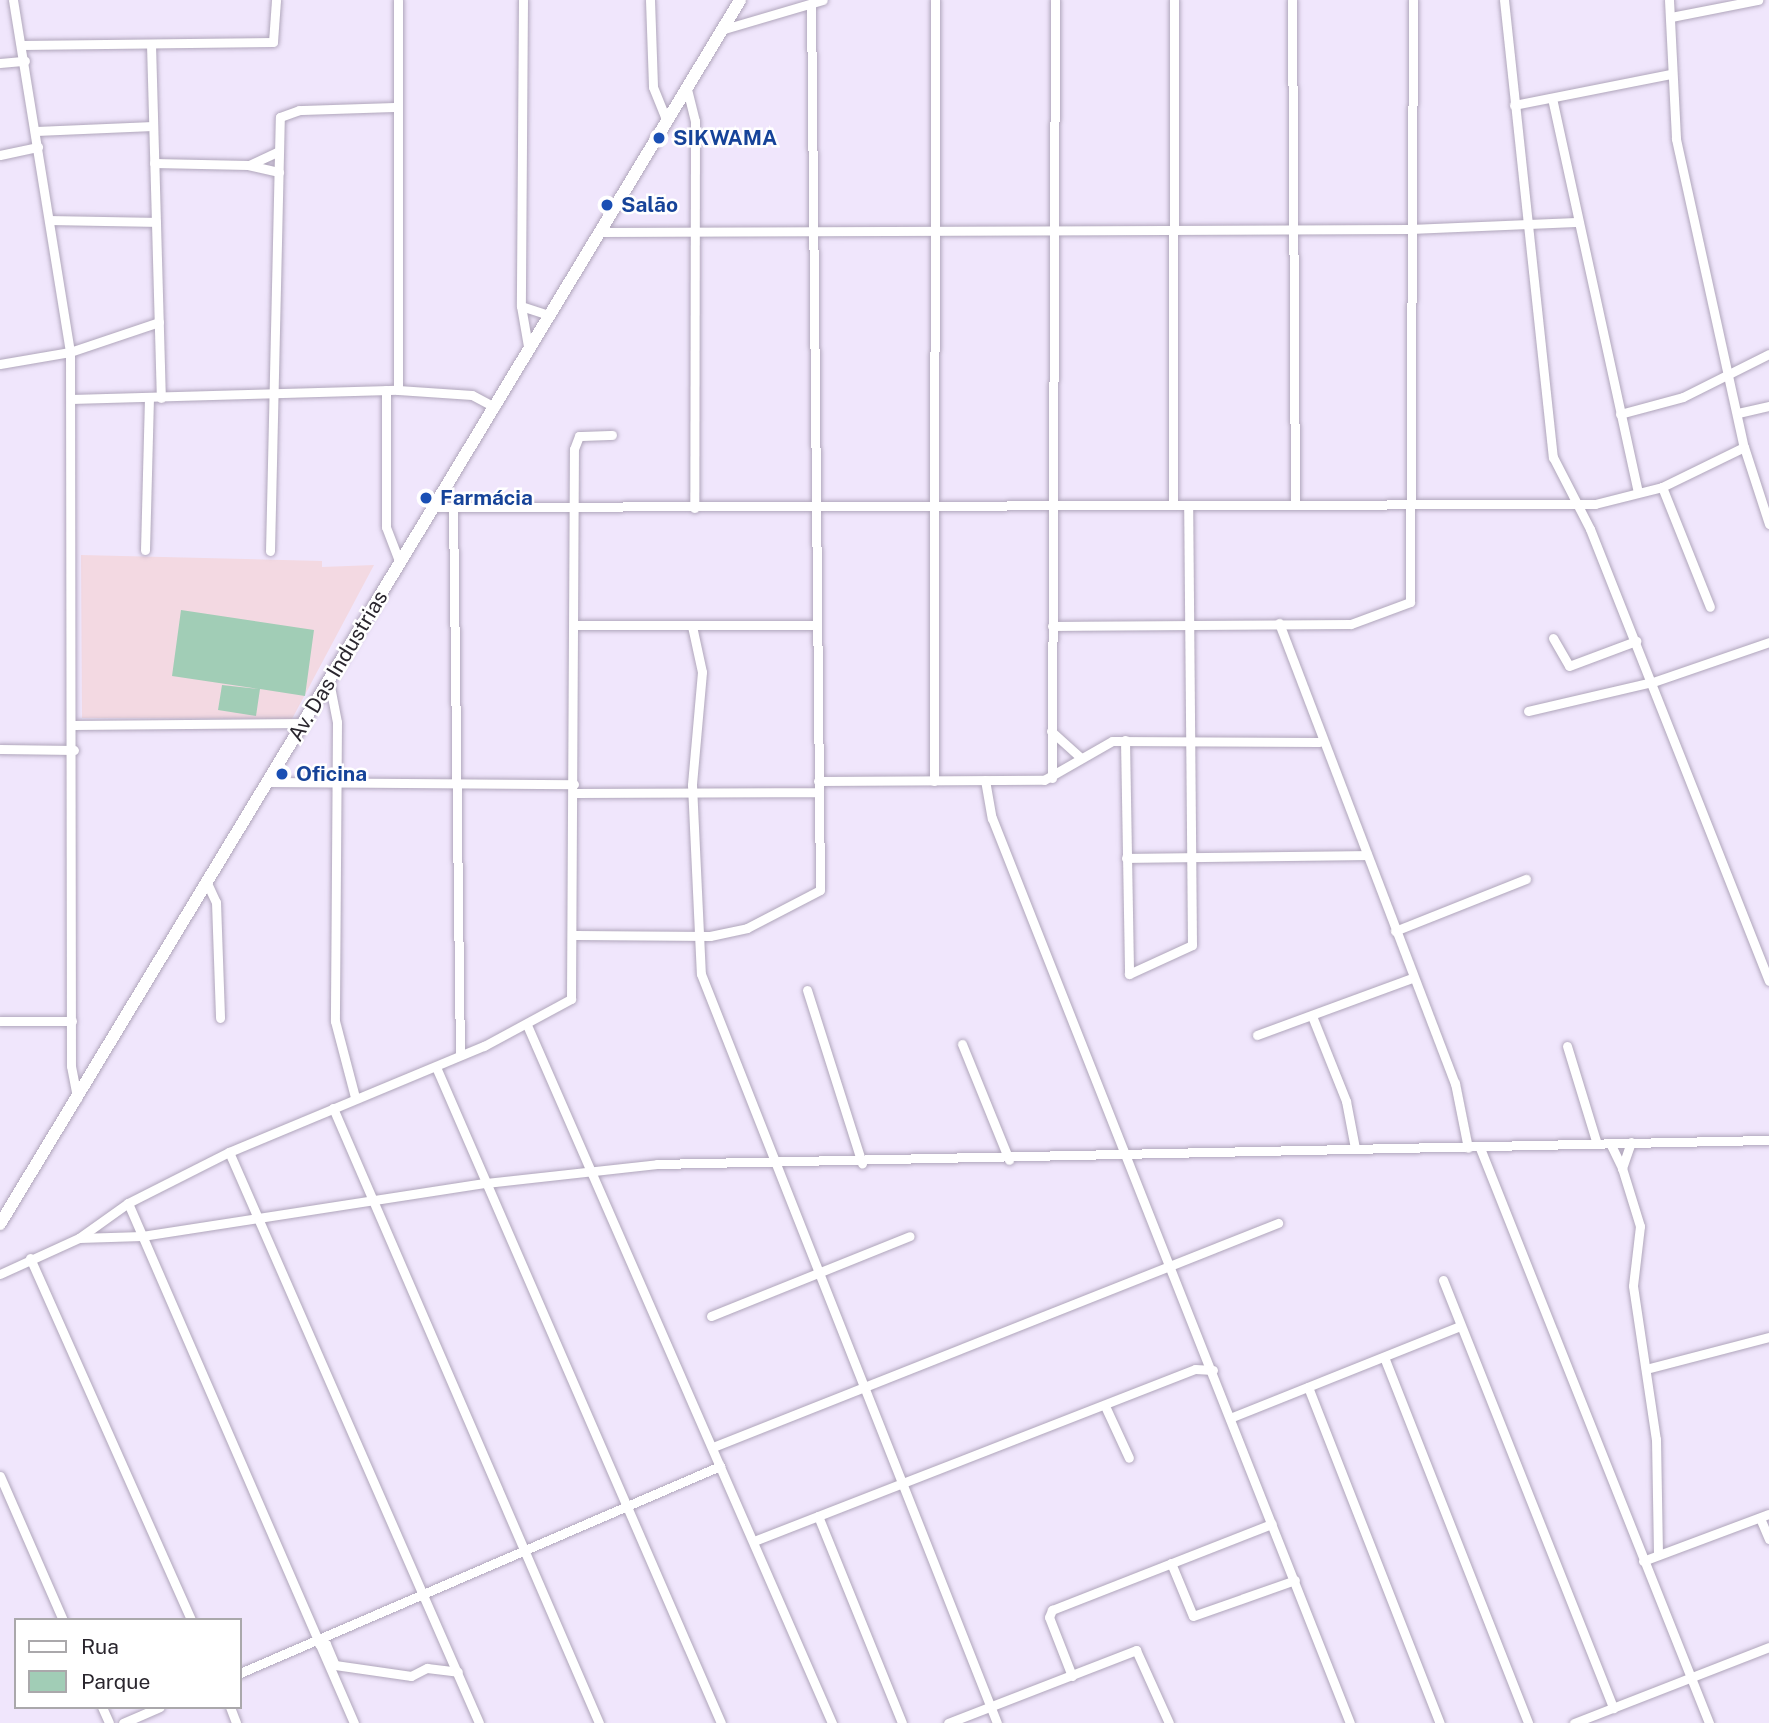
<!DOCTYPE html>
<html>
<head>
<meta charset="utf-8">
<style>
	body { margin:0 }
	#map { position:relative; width:1769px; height:1723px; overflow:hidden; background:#f0e6fc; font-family:"Public Sans",sans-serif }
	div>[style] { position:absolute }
	.education>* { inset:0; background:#f3d9e2 }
	.green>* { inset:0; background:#a1cdb6 }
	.roads { filter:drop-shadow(0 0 2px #b0a6bb) drop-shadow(0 0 2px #b0a6bb) }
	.minor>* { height:9px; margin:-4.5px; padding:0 4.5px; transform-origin:4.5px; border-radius:4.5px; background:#fff }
	.secondary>* { height:12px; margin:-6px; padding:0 6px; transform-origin:6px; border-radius:6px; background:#fff }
	.dots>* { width:19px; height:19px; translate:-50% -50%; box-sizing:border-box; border:4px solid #fff; border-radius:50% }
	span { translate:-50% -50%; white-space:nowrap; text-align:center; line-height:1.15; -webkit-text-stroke:5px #fff; paint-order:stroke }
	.transit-label { font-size:21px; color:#164399; font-weight:700 }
	.left { translate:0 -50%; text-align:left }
	.street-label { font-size:21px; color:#2a262e }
	.legend { position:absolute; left:14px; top:1618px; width:228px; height:91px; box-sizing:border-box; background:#fff; border:2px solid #aaa8ab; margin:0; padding:9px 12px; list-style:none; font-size:21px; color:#2a262e }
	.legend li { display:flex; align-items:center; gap:14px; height:35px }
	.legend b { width:35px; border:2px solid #aaa8ab }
</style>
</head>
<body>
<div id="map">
	<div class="education">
		<i style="clip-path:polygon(81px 555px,322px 561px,322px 567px,374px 565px,292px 719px,82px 718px)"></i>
	</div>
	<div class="green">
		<i style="clip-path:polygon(181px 610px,314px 630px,305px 696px,260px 689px,256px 716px,218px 710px,222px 685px,259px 689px,172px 676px)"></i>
	</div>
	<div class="roads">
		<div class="minor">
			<i style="left:13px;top:0;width:357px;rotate:80.8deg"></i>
			<i style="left:70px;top:352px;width:714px;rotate:89.92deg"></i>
			<i style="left:71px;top:1066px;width:33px;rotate:79deg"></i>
			<i style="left:523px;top:0;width:306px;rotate:90.4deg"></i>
			<i style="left:521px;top:306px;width:41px;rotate:80.1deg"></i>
			<i style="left:650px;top:0;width:87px;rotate:88deg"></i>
			<i style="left:653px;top:87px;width:37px;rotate:68deg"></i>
			<i style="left:1292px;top:0;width:505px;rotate:89.66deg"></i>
			<i style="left:1504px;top:0;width:460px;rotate:83.9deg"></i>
			<i style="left:1553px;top:457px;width:81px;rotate:62.8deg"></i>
			<i style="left:1590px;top:529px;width:486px;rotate:68.4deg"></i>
			<i style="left:1669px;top:0;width:139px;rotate:87.1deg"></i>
			<i style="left:1676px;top:139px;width:315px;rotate:77.6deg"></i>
			<i style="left:1744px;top:447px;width:81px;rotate:72deg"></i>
			<i style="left:1671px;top:17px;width:89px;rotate:-11.1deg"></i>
			<i style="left:721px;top:30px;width:106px;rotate:-16.4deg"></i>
			<i style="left:151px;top:44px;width:354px;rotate:88.4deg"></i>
			<i style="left:22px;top:45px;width:251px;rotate:-0.7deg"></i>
			<i style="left:273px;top:42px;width:42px;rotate:-85.9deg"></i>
			<i style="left:0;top:63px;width:25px;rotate:-5deg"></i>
			<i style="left:687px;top:89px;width:33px;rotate:76deg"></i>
			<i style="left:695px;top:121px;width:387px;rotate:90.1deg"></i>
			<i style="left:1552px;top:98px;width:403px;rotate:77.7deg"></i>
			<i style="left:1514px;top:105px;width:159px;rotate:-11.2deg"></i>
			<i style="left:36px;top:131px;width:117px;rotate:-2.4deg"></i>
			<i style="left:0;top:155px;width:39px;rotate:-12deg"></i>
			<i style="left:154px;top:163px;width:94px;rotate:1.2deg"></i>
			<i style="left:248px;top:165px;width:32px;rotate:13deg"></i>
			<i style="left:249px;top:165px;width:33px;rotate:-25deg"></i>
			<i style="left:52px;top:220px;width:104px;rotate:1.1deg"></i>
			<i style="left:599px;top:232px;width:811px;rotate:-0.21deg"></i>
			<i style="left:1410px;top:229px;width:166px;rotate:-2.4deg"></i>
			<i style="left:521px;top:306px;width:29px;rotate:18deg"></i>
			<i style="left:0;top:364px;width:71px;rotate:-9.7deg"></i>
			<i style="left:70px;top:352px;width:94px;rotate:-18.6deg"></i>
			<i style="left:386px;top:390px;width:137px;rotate:90deg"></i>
			<i style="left:386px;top:527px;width:39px;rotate:69deg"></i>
			<i style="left:398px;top:390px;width:390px;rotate:-90deg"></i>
			<i style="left:71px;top:399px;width:327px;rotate:-1.6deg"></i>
			<i style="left:398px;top:390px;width:74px;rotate:3.9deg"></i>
			<i style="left:472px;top:395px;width:26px;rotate:28deg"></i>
			<i style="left:1738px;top:413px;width:32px;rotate:-13deg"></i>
			<i style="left:1620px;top:414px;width:65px;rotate:-15.1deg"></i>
			<i style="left:1683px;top:397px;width:96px;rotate:-26.6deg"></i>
			<i style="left:1662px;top:487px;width:129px;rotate:68.2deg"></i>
			<i style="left:1173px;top:505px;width:505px;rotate:-89.89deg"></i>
			<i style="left:435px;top:507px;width:1160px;rotate:-0.15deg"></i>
			<i style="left:1595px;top:504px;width:69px;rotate:-14.2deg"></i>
			<i style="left:1662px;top:487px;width:91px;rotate:-26deg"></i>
			<i style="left:453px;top:508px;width:547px;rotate:89.27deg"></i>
			<i style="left:145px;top:550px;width:152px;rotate:-88.5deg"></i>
			<i style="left:270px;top:551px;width:434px;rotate:-88.7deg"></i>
			<i style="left:280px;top:117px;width:20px;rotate:-20deg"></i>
			<i style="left:299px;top:110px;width:98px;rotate:-1.8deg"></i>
			<i style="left:1279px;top:623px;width:493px;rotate:69.1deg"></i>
			<i style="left:1455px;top:1083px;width:66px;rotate:78.7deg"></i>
			<i style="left:574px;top:625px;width:242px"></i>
			<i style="left:692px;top:626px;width:47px;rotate:77.7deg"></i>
			<i style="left:702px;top:672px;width:113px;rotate:95.1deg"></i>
			<i style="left:692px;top:785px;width:189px;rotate:87.3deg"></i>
			<i style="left:701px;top:974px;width:805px;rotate:68.44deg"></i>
			<i style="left:1052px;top:626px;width:299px;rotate:-0.4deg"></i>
			<i style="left:1351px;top:624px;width:63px;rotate:-20.4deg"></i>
			<i style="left:1410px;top:602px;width:602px;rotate:-89.71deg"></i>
			<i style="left:1553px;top:638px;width:32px;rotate:60deg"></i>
			<i style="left:1569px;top:666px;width:72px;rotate:-20.5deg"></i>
			<i style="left:329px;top:681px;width:42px;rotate:79deg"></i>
			<i style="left:337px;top:722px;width:299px;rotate:90.4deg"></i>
			<i style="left:335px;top:1021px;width:79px;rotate:75.3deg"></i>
			<i style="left:1528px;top:711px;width:128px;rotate:-13.1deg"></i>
			<i style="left:1653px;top:682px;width:123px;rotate:-19deg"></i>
			<i style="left:73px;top:725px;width:230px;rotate:-0.5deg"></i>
			<i style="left:1051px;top:731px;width:40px;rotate:42deg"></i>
			<i style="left:1125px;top:740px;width:234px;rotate:89deg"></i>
			<i style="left:1129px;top:974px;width:69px;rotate:-24.7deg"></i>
			<i style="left:1192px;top:945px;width:440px;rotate:-90.5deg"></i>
			<i style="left:0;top:749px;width:74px;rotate:0.8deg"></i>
			<i style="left:1052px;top:778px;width:778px;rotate:-89.78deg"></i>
			<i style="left:985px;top:780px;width:39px;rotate:80deg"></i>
			<i style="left:992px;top:818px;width:973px;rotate:68.42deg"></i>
			<i style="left:818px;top:781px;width:226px;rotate:-0.3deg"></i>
			<i style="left:1044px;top:780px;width:78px;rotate:-29.8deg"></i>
			<i style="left:1112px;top:741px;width:207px;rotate:0.3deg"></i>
			<i style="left:934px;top:781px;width:781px;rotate:-89.93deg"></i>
			<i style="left:268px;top:782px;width:306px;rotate:0.4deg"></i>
			<i style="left:575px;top:793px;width:243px;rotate:-0.2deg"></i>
			<i style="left:1126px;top:858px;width:241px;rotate:-0.7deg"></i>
			<i style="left:207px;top:883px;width:21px;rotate:65deg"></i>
			<i style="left:216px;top:902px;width:116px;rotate:88deg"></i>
			<i style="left:1395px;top:931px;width:141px;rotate:-21.7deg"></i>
			<i style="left:576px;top:935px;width:134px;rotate:0.4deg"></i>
			<i style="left:710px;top:936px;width:38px;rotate:-12deg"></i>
			<i style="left:747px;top:928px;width:82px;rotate:-27.5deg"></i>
			<i style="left:820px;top:890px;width:884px;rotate:-90.58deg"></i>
			<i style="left:807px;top:990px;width:182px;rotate:72.4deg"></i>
			<i style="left:1312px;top:1016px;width:92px;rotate:68.2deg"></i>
			<i style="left:1346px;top:1101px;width:48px;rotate:79.2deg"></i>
			<i style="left:0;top:1021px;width:72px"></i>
			<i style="left:527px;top:1025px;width:762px;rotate:66.4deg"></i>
			<i style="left:1257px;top:1035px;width:165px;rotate:-20.2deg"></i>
			<i style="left:962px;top:1044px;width:125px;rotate:67.9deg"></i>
			<i style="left:1567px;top:1046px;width:102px;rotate:73deg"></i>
			<i style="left:436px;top:1067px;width:715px;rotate:66.52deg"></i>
			<i style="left:333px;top:1108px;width:670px;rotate:66.61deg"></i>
			<i style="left:1631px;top:1142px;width:28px;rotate:109deg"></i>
			<i style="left:1622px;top:1168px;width:61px;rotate:72.8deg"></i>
			<i style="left:1640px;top:1226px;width:60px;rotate:96.7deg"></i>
			<i style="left:1633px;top:1286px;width:155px;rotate:81.5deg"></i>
			<i style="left:1656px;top:1439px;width:116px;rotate:89deg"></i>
			<i style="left:1610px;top:1143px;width:28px;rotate:64deg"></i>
			<i style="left:1480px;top:1148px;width:619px;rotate:68.28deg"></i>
			<i style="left:229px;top:1152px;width:623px;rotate:66.35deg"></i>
			<i style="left:128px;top:1203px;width:567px;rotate:66.51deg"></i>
			<i style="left:79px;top:1238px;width:63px;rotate:-1.8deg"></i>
			<i style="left:142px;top:1236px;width:348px;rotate:-8.8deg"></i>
			<i style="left:486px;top:1183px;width:172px;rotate:-6.3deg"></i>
			<i style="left:657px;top:1164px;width:1112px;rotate:-1.24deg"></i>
			<i style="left:30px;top:1258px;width:396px;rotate:66deg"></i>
			<i style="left:0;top:1274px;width:87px;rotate:-24.5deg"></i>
			<i style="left:79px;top:1238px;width:60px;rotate:-35.5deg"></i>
			<i style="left:128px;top:1203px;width:113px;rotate:-26.8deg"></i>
			<i style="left:229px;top:1152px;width:276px;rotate:-22.6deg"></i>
			<i style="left:484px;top:1046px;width:99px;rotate:-28.4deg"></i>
			<i style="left:571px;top:999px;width:550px;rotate:-89.69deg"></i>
			<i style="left:574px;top:449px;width:14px;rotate:-69deg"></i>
			<i style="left:579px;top:436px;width:33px;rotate:-2deg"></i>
			<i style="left:1443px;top:1280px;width:461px;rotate:68.3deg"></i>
			<i style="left:711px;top:1316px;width:214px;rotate:-21.9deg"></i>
			<i style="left:1384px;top:1357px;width:393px;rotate:68.5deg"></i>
			<i style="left:1646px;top:1369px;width:127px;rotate:-14.6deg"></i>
			<i style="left:1308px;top:1387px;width:361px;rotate:68.6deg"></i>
			<i style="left:1105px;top:1406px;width:57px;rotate:65.2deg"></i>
			<i style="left:1230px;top:1418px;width:248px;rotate:-21.8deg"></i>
			<i style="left:713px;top:1447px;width:608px;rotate:-21.63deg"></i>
			<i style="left:0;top:1476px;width:157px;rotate:66.4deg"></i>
			<i style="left:818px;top:1516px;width:223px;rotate:67.9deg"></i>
			<i style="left:1760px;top:1518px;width:23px;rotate:67deg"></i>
			<i style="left:754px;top:1541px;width:473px;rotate:-21.3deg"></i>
			<i style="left:1195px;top:1369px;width:18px;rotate:3deg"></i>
			<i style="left:1643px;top:1561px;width:134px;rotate:-20.5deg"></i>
			<i style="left:1171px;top:1563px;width:57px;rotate:67.5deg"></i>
			<i style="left:1193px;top:1616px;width:108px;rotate:-19.4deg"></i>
			<i style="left:319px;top:1644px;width:7px"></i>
			<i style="left:326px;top:1644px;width:23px;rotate:67deg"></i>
			<i style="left:335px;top:1665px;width:77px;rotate:8.2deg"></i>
			<i style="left:411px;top:1676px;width:18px;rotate:-27deg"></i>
			<i style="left:427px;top:1668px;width:31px;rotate:7deg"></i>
			<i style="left:240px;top:1673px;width:523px;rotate:-23.33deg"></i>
			<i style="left:1072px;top:1676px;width:63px;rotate:-111.3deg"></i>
			<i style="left:1049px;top:1617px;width:8px;rotate:-67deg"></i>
			<i style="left:1052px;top:1610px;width:236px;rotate:-21.4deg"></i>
			<i style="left:102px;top:1707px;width:17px;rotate:66deg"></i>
			<i style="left:230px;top:1707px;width:17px;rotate:69deg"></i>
			<i style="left:123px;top:1723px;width:40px;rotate:-23.4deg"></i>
			<i style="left:948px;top:1723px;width:202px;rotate:-21.2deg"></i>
			<i style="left:1136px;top:1650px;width:80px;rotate:65.7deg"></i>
			<i style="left:1574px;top:1723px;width:209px;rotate:-21.3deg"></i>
		</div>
		<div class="secondary">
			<i style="left:0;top:1224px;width:1430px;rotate:-58.84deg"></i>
		</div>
	</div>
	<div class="dots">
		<i style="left:659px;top:138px;background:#1a4fb4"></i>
		<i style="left:607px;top:205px;background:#1a4fb4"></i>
		<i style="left:426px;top:498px;background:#1a4fb4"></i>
		<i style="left:282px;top:774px;background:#1a4fb4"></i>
	</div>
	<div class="transit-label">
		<span class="left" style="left:673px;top:138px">SIKWAMA</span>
		<span class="left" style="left:621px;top:205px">Salão</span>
		<span class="left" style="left:440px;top:498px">Farmácia</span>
		<span class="left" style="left:296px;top:774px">Oficina</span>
	</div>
	<div class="street-label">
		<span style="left:338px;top:666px;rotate:-59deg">Av. Das Industrias</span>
	</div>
	<ul class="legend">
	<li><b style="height:9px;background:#fff"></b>Rua</li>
	<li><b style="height:19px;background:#a1cdb6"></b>Parque</li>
	</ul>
</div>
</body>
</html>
